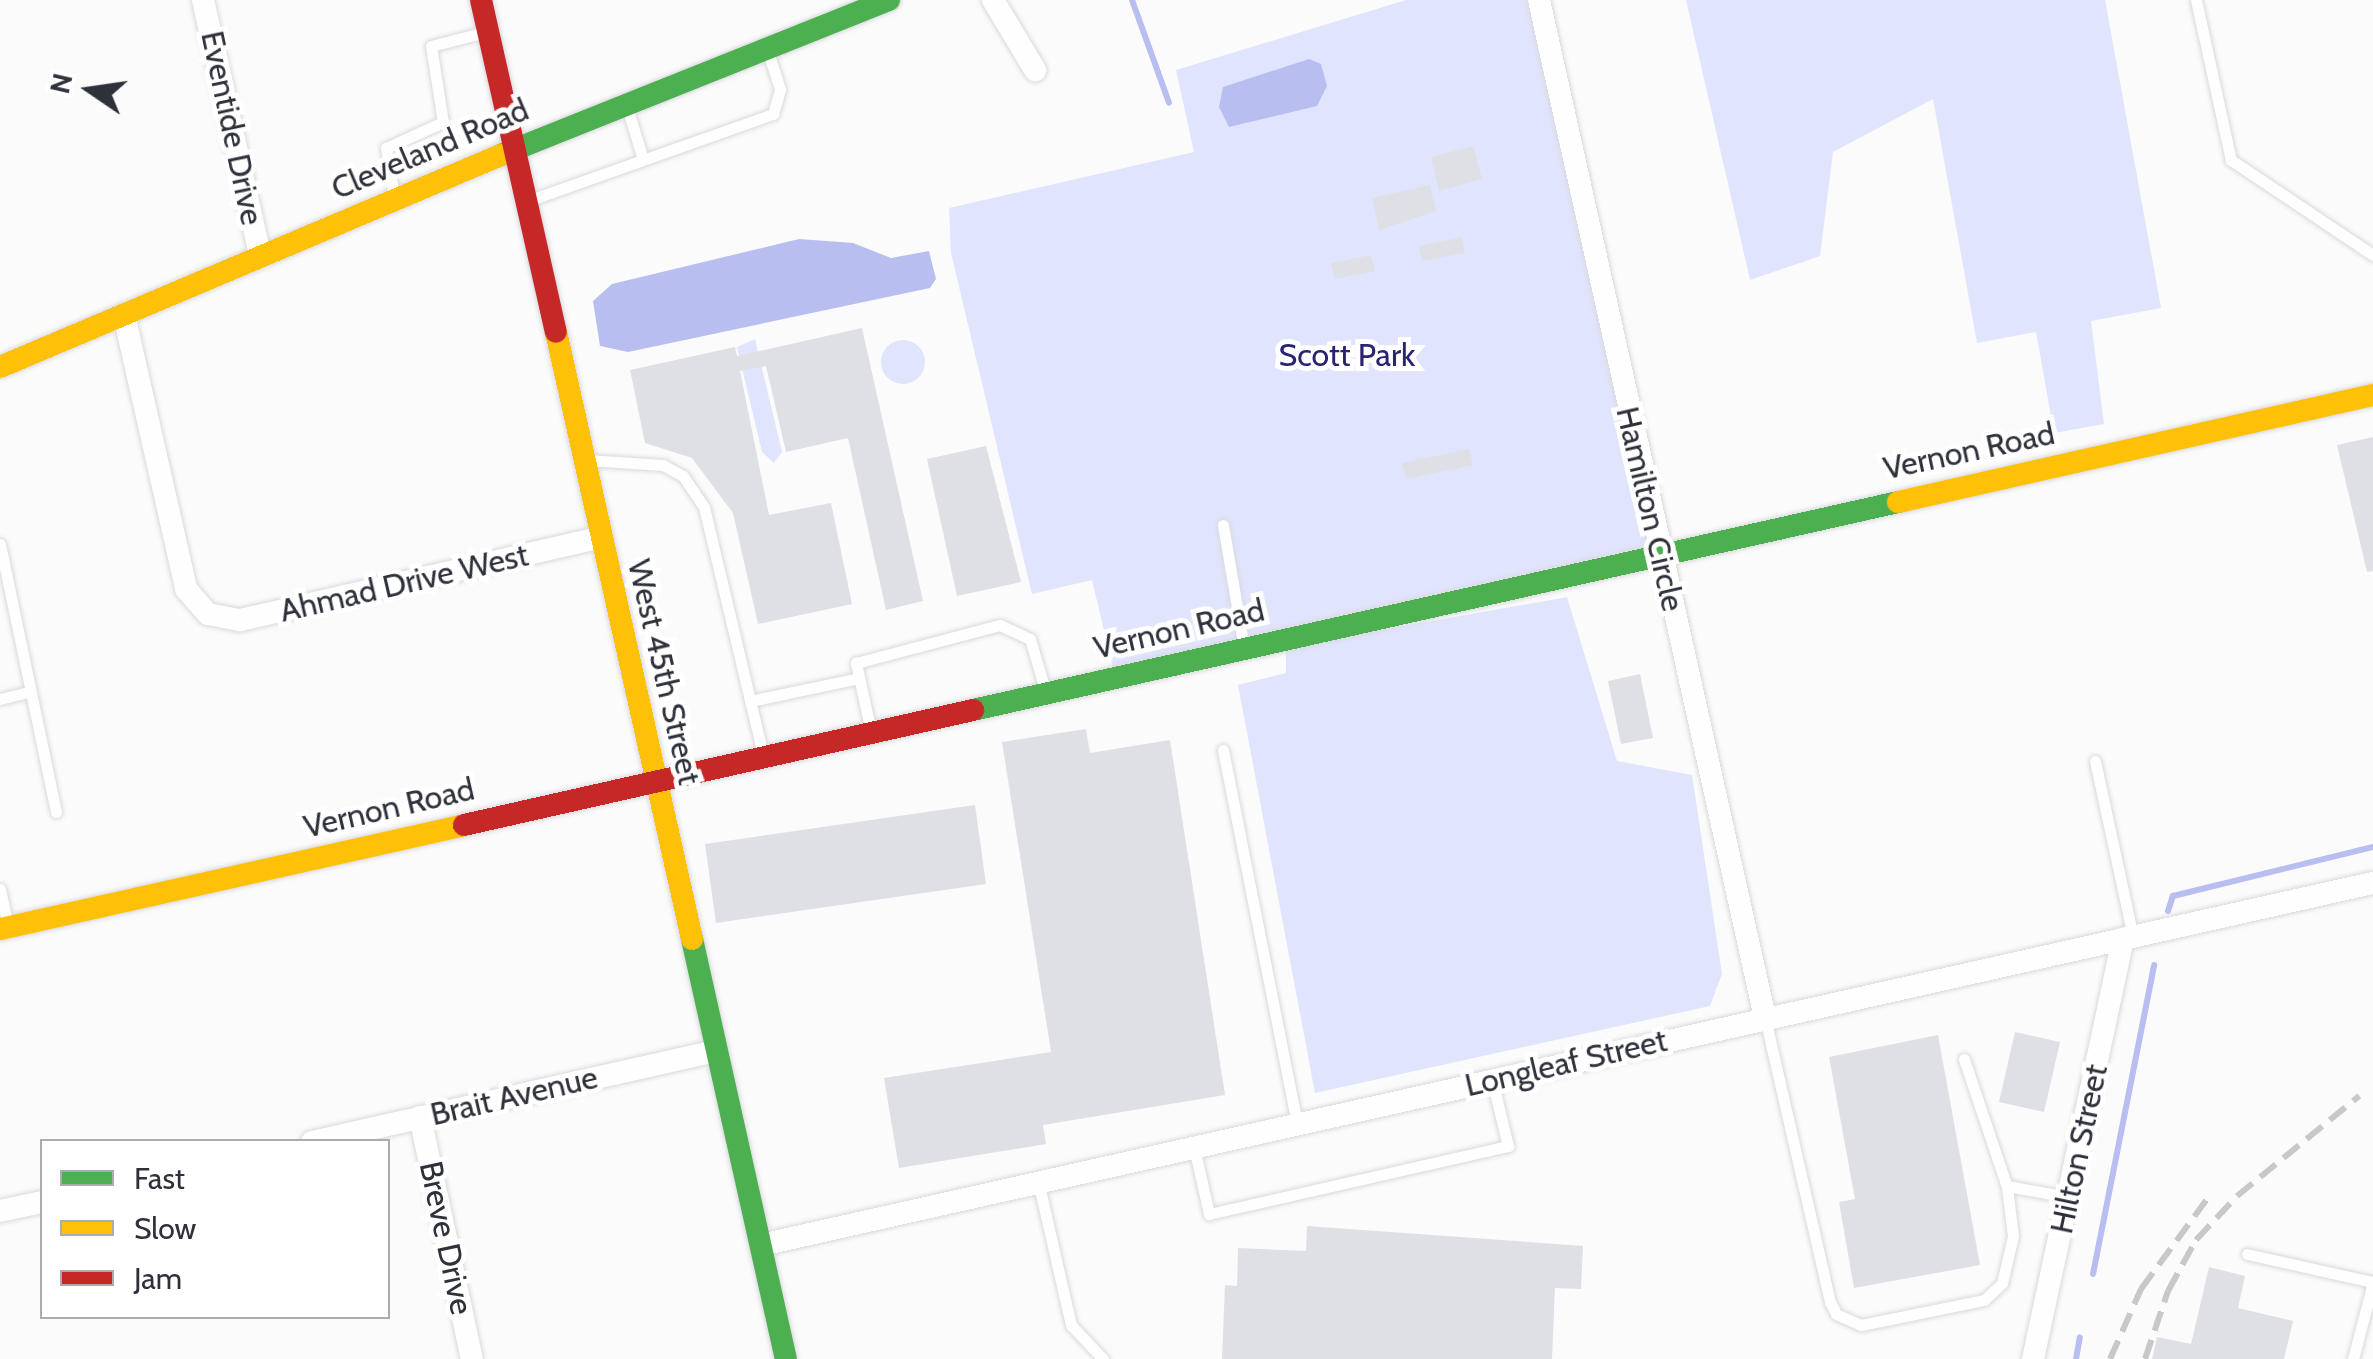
<!DOCTYPE html>
<html>
<head>
<meta charset="utf-8">
<style>
	body { margin:0 }
	#map { position:relative; width:2373px; height:1359px; overflow:hidden; background:#fbfbfb; font-family:Cabin,sans-serif }
	div>[style] { position:absolute }
	.green>* { inset:0; background:#e1e4fd }
	.round { border-radius:50% }
	.water>* { inset:0; background:#b8bef0 }
	.stream>* { height:6px; margin:-3px; padding:0 3px; transform-origin:3px; border-radius:3px; background:#b8bef0 }
	.building>* { inset:0; background:#dfe0e5 }
	.roads { filter:drop-shadow(0 0 2px #d9d9df) drop-shadow(0 0 2px #d9d9df) }
	.lane>* { height:11px; margin:-5.5px; padding:0 5.5px; transform-origin:5.5px; border-radius:5.5px; background:#fefefe }
	.street>* { height:22px; margin:-11px; padding:0 11px; transform-origin:11px; border-radius:11px; background:#fefefe }
	.fast>* { height:22px; margin:-11px; padding:0 11px; transform-origin:11px; border-radius:11px; background:#4caf50 }
	.slow>* { height:22px; margin:-11px; padding:0 11px; transform-origin:11px; border-radius:11px; background:#ffc107 }
	.jam>* { height:22px; margin:-11px; padding:0 11px; transform-origin:11px; border-radius:11px; background:#c62828 }
	.rail>* { height:6px; margin-top:-3px; transform-origin:0; background:repeating-linear-gradient(90deg,#c8c8c9 0 20px,transparent 0 30px) }
	span { translate:-50% -50%; white-space:nowrap; text-align:center; line-height:1.15; -webkit-text-stroke:10px #fff; paint-order:stroke }
	.street-label { font-size:32px; color:#2e303a }
	.park-label { font-size:32px; color:#282372 }
	.legend { position:absolute; left:40px; top:1139px; width:350px; height:180px; box-sizing:border-box; background:#fff; border:2px solid #abacb0; margin:0; padding:12px 18px; list-style:none; font-size:30px; color:#2e303a }
	.legend li { display:flex; align-items:center; gap:20px; height:50px }
	.legend b { width:50px; border:2px solid #abacb0 }
	.north { position:absolute; left:40px; top:40px; width:100px; height:100px; -webkit-text-stroke:8px #fff; paint-order:stroke; rotate:283deg; font-size:28px; font-weight:700; line-height:40px; text-align:center; color:#2e303a }
	.north::after { content:''; display:block; margin:auto; width:35px; height:45px; background:#2e303a; clip-path:polygon(50% 0,100% 100%,50% 72%,0 100%) }
</style>
</head>
<body>
<div id="map">
	<div class="green">
		<i style="clip-path:polygon(1406px 0,1530px 0,1649px 546px,1113px 668px,1092px 580px,1032px 594px,951px 253px,949px 208px,1194px 152px,1176px 70px)"></i>
		<i style="clip-path:polygon(1686px 0,2105px 0,2161px 308px,2091px 321px,2104px 424px,2054px 433px,2036px 332px,1977px 343px,1933px 99px,1833px 152px,1820px 256px,1750px 280px)"></i>
		<i style="clip-path:polygon(755px 339px,782px 452px,774px 463px,762px 452px,737px 347px)"></i>
		<i class="round" style="left:881px;top:340px;width:44px;height:44px"></i>
		<i style="clip-path:polygon(1567px 597px,1617px 761px,1692px 775px,1722px 974px,1710px 1006px,1315px 1093px,1238px 685px,1286px 673px,1286px 647px)"></i>
	</div>
	<div class="water">
		<i style="clip-path:polygon(1309px 59px,1321px 64px,1327px 86px,1317px 106px,1229px 127px,1219px 107px,1223px 87px)"></i>
		<i style="clip-path:polygon(799px 239px,853px 243px,891px 258px,929px 251px,936px 279px,930px 288px,628px 352px,600px 346px,593px 301px,612px 284px)"></i>
	</div>
	<div class="stream">
		<i style="left:1132px;top:0;width:109px;rotate:70.2deg"></i>
		<i style="left:2168px;top:911px;width:16px;rotate:-72deg"></i>
		<i style="left:2173px;top:896px;width:206px;rotate:-13.8deg"></i>
		<i style="left:2093px;top:1274px;width:315px;rotate:-78.8deg"></i>
		<i style="left:2076px;top:1359px;width:22px;rotate:-80deg"></i>
	</div>
	<div class="building">
		<i style="clip-path:polygon(1473px 146px,1482px 179px,1439px 191px,1431px 157px)"></i>
		<i style="clip-path:polygon(1430px 185px,1436px 211px,1379px 230px,1372px 198px)"></i>
		<i style="clip-path:polygon(1462px 237px,1465px 253px,1422px 261px,1419px 246px)"></i>
		<i style="clip-path:polygon(1371px 255px,1375px 271px,1335px 279px,1331px 263px)"></i>
		<i style="clip-path:polygon(862px 328px,923px 601px,886px 610px,848px 438px,786px 452px,766px 366px,740px 371px,769px 515px,831px 503px,852px 604px,758px 624px,733px 513px,692px 458px,645px 443px,630px 370px,735px 347px,737px 356px)"></i>
		<i style="clip-path:polygon(2373px 437px,2373px 571px,2367px 572px,2337px 445px)"></i>
		<i style="clip-path:polygon(986px 446px,1021px 582px,957px 596px,927px 459px)"></i>
		<i style="clip-path:polygon(1469px 449px,1473px 465px,1406px 479px,1402px 463px)"></i>
		<i style="clip-path:polygon(1640px 674px,1653px 738px,1621px 744px,1608px 681px)"></i>
		<i style="clip-path:polygon(1086px 729px,1090px 753px,1170px 740px,1225px 1095px,1043px 1125px,1046px 1144px,899px 1168px,884px 1078px,1051px 1052px,1002px 742px)"></i>
		<i style="clip-path:polygon(975px 805px,986px 884px,716px 923px,705px 844px)"></i>
		<i style="clip-path:polygon(2015px 1032px,2060px 1042px,2044px 1112px,1999px 1102px)"></i>
		<i style="clip-path:polygon(1938px 1035px,1980px 1265px,1854px 1288px,1839px 1202px,1855px 1199px,1829px 1057px)"></i>
		<i style="clip-path:polygon(1307px 1226px,1583px 1246px,1581px 1289px,1555px 1288px,1552px 1359px,1222px 1359px,1225px 1285px,1237px 1286px,1238px 1248px,1306px 1251px)"></i>
		<i style="clip-path:polygon(2209px 1267px,2245px 1276px,2238px 1308px,2293px 1321px,2284px 1359px,2152px 1359px,2157px 1337px,2191px 1344px)"></i>
	</div>
	<div class="roads">
		<div class="lane">
			<i style="left:2196px;top:0;width:164px;rotate:77.7deg"></i>
			<i style="left:2231px;top:160px;width:171px;rotate:33.8deg"></i>
			<i style="left:627px;top:107px;width:51px;rotate:73deg"></i>
			<i style="left:394px;top:195px;width:48px;rotate:-99.7deg"></i>
			<i style="left:386px;top:148px;width:63px;rotate:-24.5deg"></i>
			<i style="left:443px;top:122px;width:77px;rotate:-99deg"></i>
			<i style="left:431px;top:46px;width:57px;rotate:-14.3deg"></i>
			<i style="left:530px;top:200px;width:258px;rotate:-19.5deg"></i>
			<i style="left:773px;top:114px;width:26px;rotate:-74deg"></i>
			<i style="left:780px;top:89px;width:42px;rotate:-108deg"></i>
			<i style="left:587px;top:460px;width:76px;rotate:3.8deg"></i>
			<i style="left:663px;top:465px;width:23px;rotate:29deg"></i>
			<i style="left:683px;top:476px;width:37px;rotate:56deg"></i>
			<i style="left:704px;top:507px;width:255px;rotate:76.6deg"></i>
			<i style="left:1223px;top:525px;width:125px;rotate:80.3deg"></i>
			<i style="left:0;top:544px;width:274px;rotate:78.2deg"></i>
			<i style="left:0;top:699px;width:29px;rotate:-14deg"></i>
			<i style="left:750px;top:701px;width:111px;rotate:-11.9deg"></i>
			<i style="left:871px;top:732px;width:71px;rotate:-102.3deg"></i>
			<i style="left:856px;top:663px;width:149px;rotate:-14.8deg"></i>
			<i style="left:1000px;top:625px;width:33px;rotate:25deg"></i>
			<i style="left:1030px;top:639px;width:56px;rotate:73.5deg"></i>
			<i style="left:1223px;top:750px;width:381px;rotate:78.8deg"></i>
			<i style="left:2095px;top:761px;width:180px;rotate:77.8deg"></i>
			<i style="left:0;top:889px;width:39px;rotate:78deg"></i>
			<i style="left:1765px;top:1018px;width:291px;rotate:77.1deg"></i>
			<i style="left:1830px;top:1302px;width:13px;rotate:63deg"></i>
			<i style="left:1836px;top:1314px;width:27px;rotate:24deg"></i>
			<i style="left:1861px;top:1325px;width:126px;rotate:-11.5deg"></i>
			<i style="left:1984px;top:1300px;width:25px;rotate:-43deg"></i>
			<i style="left:2002px;top:1283px;width:48px;rotate:-76.8deg"></i>
			<i style="left:2013px;top:1236px;width:49px;rotate:-97deg"></i>
			<i style="left:2007px;top:1187px;width:135px;rotate:-108.6deg"></i>
			<i style="left:1194px;top:1147px;width:69px;rotate:77.4deg"></i>
			<i style="left:1209px;top:1214px;width:307px;rotate:-12.8deg"></i>
			<i style="left:1508px;top:1146px;width:68px;rotate:-103.6deg"></i>
			<i style="left:1038px;top:1181px;width:148px;rotate:77.1deg"></i>
			<i style="left:1071px;top:1325px;width:47px;rotate:46.7deg"></i>
			<i style="left:2007px;top:1186px;width:63px;rotate:10.1deg"></i>
			<i style="left:2247px;top:1254px;width:128px;rotate:12.6deg"></i>
			<i style="left:2353px;top:1359px;width:80px;rotate:-75.4deg"></i>
		</div>
		<div class="street">
			<i style="left:203px;top:0;width:262px;rotate:77.4deg"></i>
			<i style="left:993px;top:0;width:82px;rotate:59deg"></i>
			<i style="left:1539px;top:0;width:1043px;rotate:77.48deg"></i>
			<i style="left:124px;top:315px;width:281px;rotate:77.2deg"></i>
			<i style="left:186px;top:589px;width:33px;rotate:49deg"></i>
			<i style="left:208px;top:614px;width:33px;rotate:11deg"></i>
			<i style="left:240px;top:620px;width:368px;rotate:-12.9deg"></i>
			<i style="left:420px;top:1117px;width:248px;rotate:77.9deg"></i>
			<i style="left:312px;top:1142px;width:414px;rotate:-12.7deg"></i>
			<i style="left:0;top:1211px;width:43px;rotate:-12.1deg"></i>
			<i style="left:761px;top:1245px;width:1652px;rotate:-12.66deg"></i>
			<i style="left:2033px;top:1359px;width:430px;rotate:-77.9deg"></i>
		</div>
		<div class="fast">
			<i style="left:501px;top:155px;width:418px;rotate:-21.8deg"></i>
			<i style="left:973px;top:710px;width:948px;rotate:-12.67deg"></i>
			<i style="left:692px;top:939px;width:430px;rotate:77.4deg"></i>
		</div>
		<div class="slow">
			<i style="left:556px;top:332px;width:622px;rotate:77.37deg"></i>
			<i style="left:0;top:367px;width:544px;rotate:-22.94deg"></i>
			<i style="left:1898px;top:502px;width:487px;rotate:-12.7deg"></i>
			<i style="left:0;top:929px;width:476px;rotate:-12.6deg"></i>
		</div>
		<div class="jam">
			<i style="left:481px;top:0;width:340px;rotate:77.3deg"></i>
			<i style="left:464px;top:825px;width:522px;rotate:-12.73deg"></i>
		</div>
	</div>
	<div class="rail">
		<i style="left:2110px;top:1359px;width:77px;rotate:-66.1deg"></i>
		<i style="left:2141px;top:1289px;width:112px;rotate:-53.7deg"></i>
		<i style="left:2145px;top:1359px;width:72px;rotate:-71.3deg"></i>
		<i style="left:2168px;top:1291px;width:58px;rotate:-61.2deg"></i>
		<i style="left:2196px;top:1240px;width:60px;rotate:-47deg"></i>
		<i style="left:2237px;top:1196px;width:158px;rotate:-39.3deg"></i>
	</div>
	<div class="street-label">
		<span style="left:232px;top:128px;rotate:78deg">Eventide Drive</span>
		<span style="left:430px;top:149px;rotate:-23deg">Cleveland Road</span>
		<span style="left:1969px;top:451px;rotate:-12deg">Vernon Road</span>
		<span style="left:1650px;top:509px;rotate:77deg">Hamilton Circle</span>
		<span style="left:404px;top:583px;rotate:-13deg">Ahmad Drive West</span>
		<span style="left:1179px;top:629px;rotate:-13deg">Vernon Road</span>
		<span style="left:664px;top:672px;rotate:77deg">West 45th Street</span>
		<span style="left:389px;top:808px;rotate:-13deg">Vernon Road</span>
		<span style="left:1566px;top:1063px;rotate:-13deg">Longleaf Street</span>
		<span style="left:514px;top:1096px;rotate:-13deg">Brait Avenue</span>
		<span style="left:2079px;top:1149px;rotate:-78deg">Hilton Street</span>
		<span style="left:446px;top:1238px;rotate:78deg">Breve Drive</span>
	</div>
	<div class="park-label">
		<span style="left:1347px;top:355px">Scott Park</span>
	</div>
	<ul class="legend">
	<li><b style="height:12px;background:#4caf50"></b>Fast</li>
	<li><b style="height:12px;background:#ffc107"></b>Slow</li>
	<li><b style="height:12px;background:#c62828"></b>Jam</li>
	</ul>
	<div class="north">N</div>
</div>
</body>
</html>
